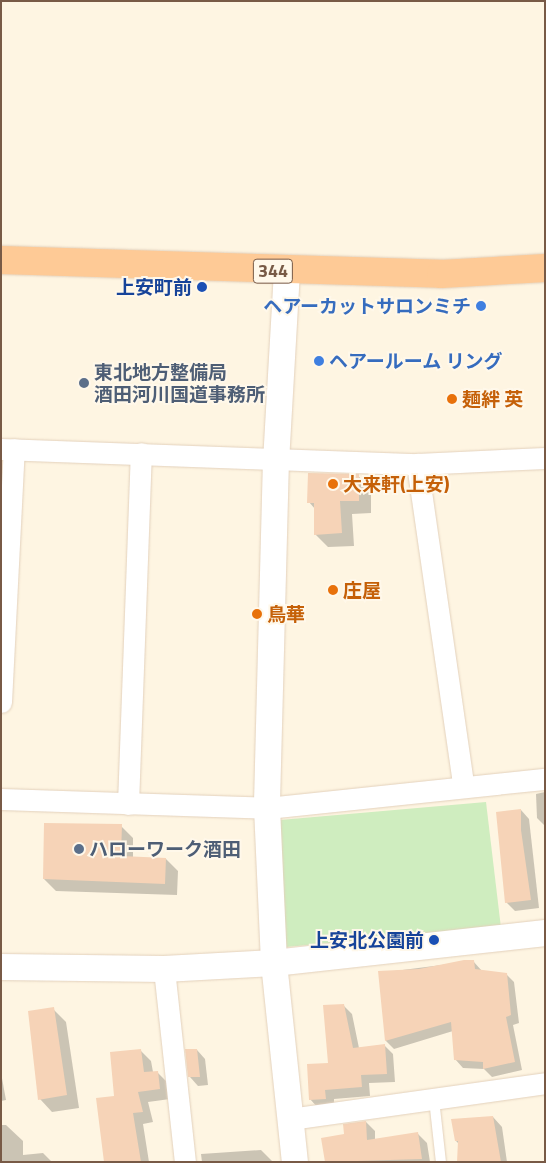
<!DOCTYPE html>
<html>
<head>
<meta charset="utf-8">
<style>
	body { margin:0 }
	#map { position:relative; width:546px; height:1163px; overflow:hidden; background:#fef5e2; font-family:"Titillium Web","Noto Sans JP",sans-serif }
	div>[style] { position:absolute }
	.green>* { inset:0; background:#cfedbf }
	.shadow>* { inset:0; background:#0003 }
	.building>* { inset:0; background:#f6d3b7 }
	.roads { filter:drop-shadow(0 0 1px #e3d1bc) drop-shadow(0 0 1px #e3d1bc) }
	.service>* { height:10px; margin:-5px; padding:0 5px; transform-origin:5px; border-radius:5px; background:#fff }
	.minor>* { height:21px; margin:-10.5px; padding:0 10.5px; transform-origin:10.5px; border-radius:10.5px; background:#fff }
	.tertiary>* { height:26px; margin:-13px; padding:0 13px; transform-origin:13px; border-radius:13px; background:#fff }
	.trunk>* { height:28px; margin:-14px; padding:0 14px; transform-origin:14px; border-radius:14px; background:#feca96 }
	.dots>* { width:14px; height:14px; translate:-50% -50%; box-sizing:border-box; border:2px solid #fff8ea; border-radius:50% }
	span { translate:-50% -50%; white-space:nowrap; text-align:center; line-height:1.15; -webkit-text-stroke:4px #fff8ea; paint-order:stroke }
	.shield-label span { padding:1px 4px; background:#fff8ea; border:1px solid; border-radius:4px; -webkit-text-stroke-width:0 }
	.shield-label { font-size:18px; color:#785a46; font-weight:700 }
	.transit-label { font-size:19px; color:#164399; font-weight:700 }
	.right { translate:-100% -50%; text-align:right }
	.shop-label { font-size:19px; color:#366cbe; font-weight:700 }
	.left { translate:0 -50%; text-align:left }
	.service-label { font-size:19px; color:#4e5e75; font-weight:700 }
	.food-label { font-size:19px; color:#c56008; font-weight:700 }
	.frame { position:absolute; inset:0; border:2px solid #785a46; pointer-events:none }
</style>
</head>
<body>
<div id="map">
	<div class="green">
		<i style="clip-path:polygon(486px 802px,501px 928px,286px 947px,280px 820px)"></i>
	</div>
	<div class="shadow">
		<i style="clip-path:polygon(358px 476px,371px 488px,371px 513px,352px 514px,354px 546px,328px 547px,315px 534px,315px 509px,309px 502px)"></i>
		<i style="clip-path:polygon(545px 792px,545px 826px,537px 818px,536px 794px)"></i>
		<i style="clip-path:polygon(521px 810px,529px 819px,539px 908px,515px 911px,506px 902px)"></i>
		<i style="clip-path:polygon(121px 826px,133px 838px,133px 858px,166px 859px,178px 871px,177px 895px,56px 891px,44px 879px)"></i>
		<i style="clip-path:polygon(473px 961px,482px 971px,506px 974px,514px 982px,519px 1023px,513px 1025px,522px 1070px,492px 1077px,484px 1069px,463px 1068px,455px 1059px,453px 1031px,394px 1049px,386px 1041px,379px 973px)"></i>
		<i style="clip-path:polygon(343px 1005px,352px 1014px,359px 1048px,384px 1045px,393px 1054px,395px 1082px,369px 1083px,370px 1096px,334px 1099px,334px 1108px,318px 1108px,310px 1099px,330px 1064px)"></i>
		<i style="clip-path:polygon(53px 1009px,66px 1022px,79px 1108px,52px 1112px,40px 1099px)"></i>
		<i style="clip-path:polygon(140px 1050px,151px 1061px,153px 1072px,157px 1072px,168px 1083px,170px 1099px,148px 1102px,153px 1122px,143px 1124px,149px 1162px,106px 1162px,116px 1098px)"></i>
		<i style="clip-path:polygon(197px 1050px,205px 1059px,208px 1085px,198px 1086px,190px 1077px)"></i>
		<i style="clip-path:polygon(1px 1073px,6px 1100px,1px 1101px)"></i>
		<i style="clip-path:polygon(493px 1117px,502px 1127px,507px 1162px,462px 1162px,460px 1145px,456px 1141px)"></i>
		<i style="clip-path:polygon(366px 1122px,375px 1131px,375px 1140px,418px 1134px,427px 1143px,430px 1162px,327px 1162px,345px 1135px)"></i>
		<i style="clip-path:polygon(1px 1125px,6px 1125px,23px 1141px,23px 1155px,43px 1153px,52px 1162px,1px 1162px)"></i>
		<i style="clip-path:polygon(261px 1150px,273px 1162px,202px 1162px,201px 1154px)"></i>
	</div>
	<div class="building">
		<i style="clip-path:polygon(308px 473px,359px 474px,359px 501px,340px 501px,342px 533px,314px 535px,314px 503px,307px 503px)"></i>
		<i style="clip-path:polygon(521px 809px,521px 830px,531px 900px,505px 903px,496px 812px)"></i>
		<i style="clip-path:polygon(44px 823px,122px 824px,121px 856px,166px 858px,165px 884px,43px 879px)"></i>
		<i style="clip-path:polygon(464px 960px,474px 960px,475px 969px,507px 973px,511px 1015px,506px 1017px,515px 1062px,483px 1069px,483px 1062px,454px 1060px,451px 1022px,385px 1041px,378px 971px,419px 969px)"></i>
		<i style="clip-path:polygon(344px 1004px,353px 1048px,385px 1044px,387px 1074px,361px 1075px,362px 1087px,325px 1090px,326px 1099px,309px 1100px,307px 1064px,328px 1063px,323px 1005px)"></i>
		<i style="clip-path:polygon(54px 1007px,67px 1095px,38px 1100px,28px 1011px)"></i>
		<i style="clip-path:polygon(141px 1049px,144px 1072px,158px 1071px,160px 1089px,138px 1092px,143px 1112px,133px 1113px,141px 1162px,104px 1162px,96px 1098px,114px 1096px,110px 1052px)"></i>
		<i style="clip-path:polygon(185px 1049px,197px 1049px,200px 1077px,188px 1077px)"></i>
		<i style="clip-path:polygon(493px 1116px,501px 1162px,457px 1162px,458px 1141px,455px 1141px,451px 1119px)"></i>
		<i style="clip-path:polygon(366px 1121px,367px 1140px,418px 1132px,422px 1159px,325px 1162px,321px 1138px,344px 1134px,343px 1124px)"></i>
	</div>
	<div class="roads">
		<div class="service">
			<i style="left:434px;top:1099px;width:63px;rotate:83.7deg"></i>
		</div>
		<div class="minor">
			<i style="left:1px;top:449px;width:416px;rotate:2.1deg"></i>
			<i style="left:417px;top:464px;width:128px;rotate:-2.7deg"></i>
			<i style="left:417px;top:464px;width:324px;rotate:81.8deg"></i>
			<i style="left:1px;top:702px;width:253px;rotate:-87.1deg"></i>
			<i style="left:1px;top:799px;width:266px;rotate:1.9deg"></i>
			<i style="left:267px;top:808px;width:280px;rotate:-6deg"></i>
			<i style="left:128px;top:804px;width:351px;rotate:-87.9deg"></i>
			<i style="left:164px;top:969px;width:194px;rotate:83.8deg"></i>
			<i style="left:290px;top:1119px;width:258px;rotate:-8deg"></i>
		</div>
		<div class="tertiary">
			<i style="left:287px;top:271px;width:188px;rotate:93.3deg"></i>
			<i style="left:276px;top:459px;width:349px;rotate:91.5deg"></i>
			<i style="left:267px;top:808px;width:155px;rotate:87.4deg"></i>
			<i style="left:274px;top:963px;width:200px;rotate:84deg"></i>
			<i style="left:1px;top:967px;width:163px;rotate:0.7deg"></i>
			<i style="left:164px;top:969px;width:110px;rotate:-3.1deg"></i>
			<i style="left:274px;top:963px;width:273px;rotate:-6.3deg"></i>
		</div>
		<div class="trunk">
			<i style="left:1px;top:260px;width:440px;rotate:1.8deg"></i>
			<i style="left:441px;top:274px;width:104px;rotate:-3.3deg"></i>
		</div>
	</div>
	<div class="dots">
		<i style="left:202px;top:287px;background:#1a4fb4"></i>
		<i style="left:481px;top:306px;background:#3f7fe0"></i>
		<i style="left:319px;top:361px;background:#3f7fe0"></i>
		<i style="left:84px;top:383px;background:#5c6f8a"></i>
		<i style="left:452px;top:399px;background:#e8710a"></i>
		<i style="left:333px;top:484px;background:#e8710a"></i>
		<i style="left:333px;top:590px;background:#e8710a"></i>
		<i style="left:257px;top:614px;background:#e8710a"></i>
		<i style="left:79px;top:849px;background:#5c6f8a"></i>
		<i style="left:434px;top:940px;background:#1a4fb4"></i>
	</div>
	<div class="shield-label">
		<span style="left:273px;top:271px">344</span>
	</div>
	<div class="transit-label">
		<span class="right" style="left:192px;top:287px">上安町前</span>
		<span class="right" style="left:424px;top:940px">上安北公園前</span>
	</div>
	<div class="shop-label">
		<span class="right" style="left:471px;top:306px">ヘアーカットサロンミチ</span>
		<span class="left" style="left:329px;top:361px">ヘアールーム リング</span>
	</div>
	<div class="service-label">
		<span class="left" style="left:94px;top:383px">東北地方整備局<br>酒田河川国道事務所</span>
		<span class="left" style="left:89px;top:849px">ハローワーク酒田</span>
	</div>
	<div class="food-label">
		<span class="left" style="left:462px;top:399px">麺絆 英</span>
		<span class="left" style="left:343px;top:484px">大来軒(上安)</span>
		<span class="left" style="left:343px;top:590px">庄屋</span>
		<span class="left" style="left:267px;top:614px">鳥華</span>
	</div>
	<div class="frame"></div>
</div>
</body>
</html>
